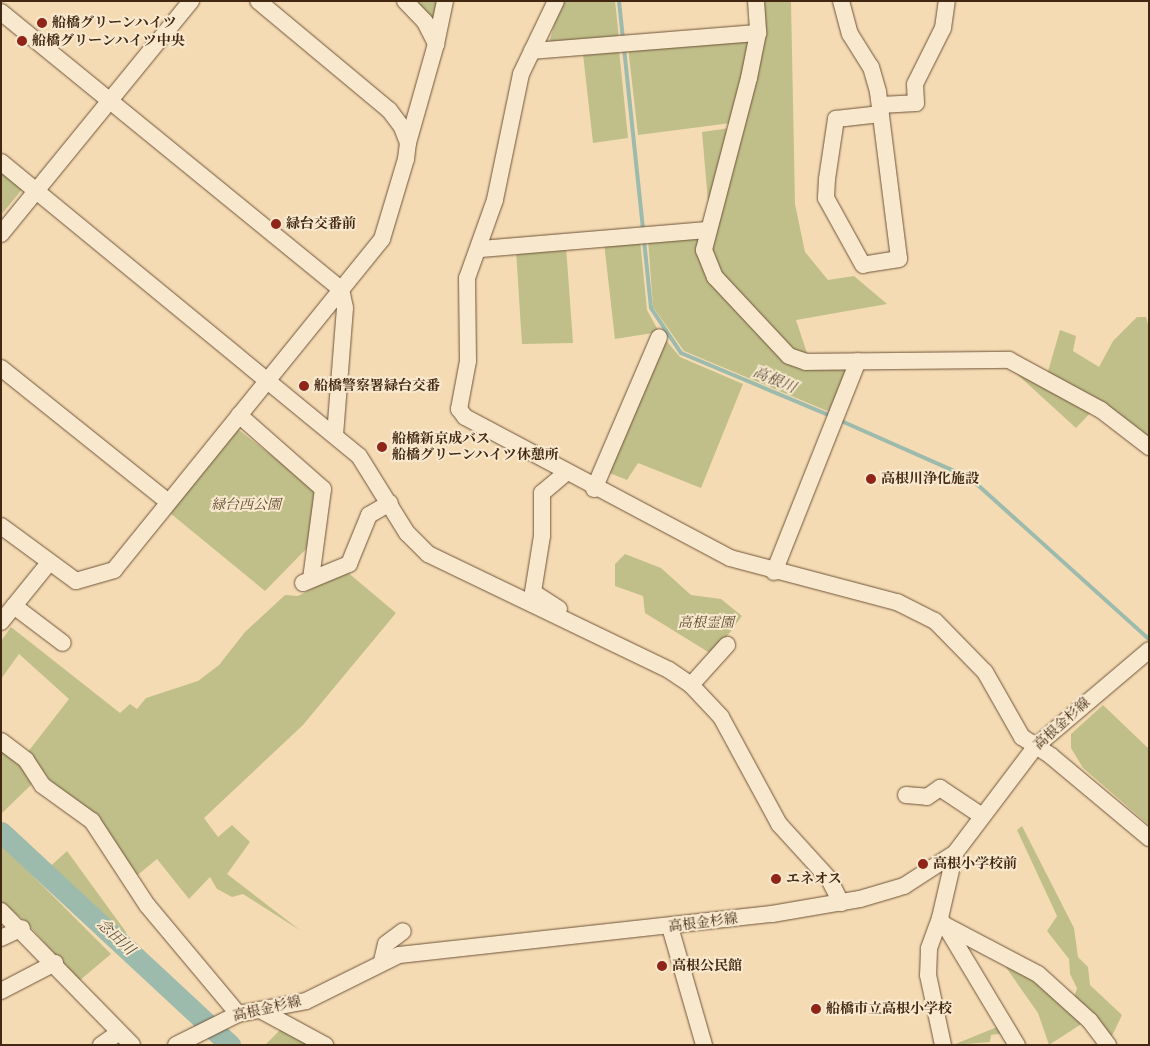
<!DOCTYPE html>
<html>
<head>
<meta charset="utf-8">
<style>
	body { margin:0 }
	#map { position:relative; width:1150px; height:1046px; overflow:hidden; background:#f5dbb3; font-family:"Old Standard TT","Noto Serif JP",serif }
	div>[style] { position:absolute }
	.green>* { inset:0; background:#c0bf89 }
	.stream>* { height:4px; margin:-2px; padding:0 2px; transform-origin:2px; border-radius:2px; background:#9cbbad }
	.river>* { height:21px; margin:-10.5px; padding:0 10.5px; transform-origin:10.5px; border-radius:10.5px; background:#9cbbad }
	.roads { filter:drop-shadow(0 0 1px #6f543a) drop-shadow(0 0 1px #6f543a) }
	.minor>* { height:16px; margin:-8px; padding:0 8px; transform-origin:8px; border-radius:8px; background:#f8e8ce }
	.dots>* { width:14px; height:14px; translate:-50% -50%; box-sizing:border-box; border:2px solid #f8e8ce; border-radius:50% }
	span { translate:-50% -50%; white-space:nowrap; text-align:center; line-height:1.15; -webkit-text-stroke:4px #f8e8ce; paint-order:stroke }
	.poi-label { font-size:14px; color:#422712; font-weight:700 }
	.left { translate:0 -50%; text-align:left }
	.park-label { font-size:14px; color:#624d30; font-style:italic }
	.street-label { font-size:14px; color:#422712 }
	.water-label { font-size:15px; color:#584c39; font-style:italic }
	.frame { position:absolute; inset:0; border:2px solid #422712; pointer-events:none }
</style>
</head>
<body>
<div id="map">
	<div class="green">
		<i style="clip-path:polygon(412px 1px,441px 1px,438px 19px,432px 20px)"></i>
		<i style="clip-path:polygon(561px 1px,615px 1px,619px 38px,549px 43px)"></i>
		<i style="clip-path:polygon(760px 1px,791px 1px,795px 204px,805px 252px,828px 280px,854px 276px,887px 304px,796px 320px,808px 356px,790px 351px,712px 262px,712px 229px)"></i>
		<i style="clip-path:polygon(751px 39px,731px 123px,638px 135px,628px 47px)"></i>
		<i style="clip-path:polygon(619px 50px,628px 138px,593px 143px,583px 54px)"></i>
		<i style="clip-path:polygon(730px 128px,709px 213px,702px 132px)"></i>
		<i style="clip-path:polygon(1px 169px,24px 187px,1px 215px)"></i>
		<i style="clip-path:polygon(703px 234px,700px 253px,773px 350px,852px 365px,832px 413px,684px 351px,653px 307px,648px 239px)"></i>
		<i style="clip-path:polygon(640px 240px,647px 310px,659px 332px,615px 339px,604px 243px)"></i>
		<i style="clip-path:polygon(566px 246px,573px 343px,522px 344px,516px 250px)"></i>
		<i style="clip-path:polygon(1137px 317px,1146px 317px,1149px 328px,1149px 442px,1047px 375px,1060px 330px,1076px 336px,1073px 351px,1099px 367px,1113px 341px)"></i>
		<i style="clip-path:polygon(664px 338px,680px 357px,743px 384px,701px 488px,638px 463px,627px 480px,607px 472px)"></i>
		<i style="clip-path:polygon(1007px 365px,1093px 410px,1076px 428px)"></i>
		<i style="clip-path:polygon(235px 427px,315px 489px,309px 546px,265px 591px,170px 513px)"></i>
		<i style="clip-path:polygon(625px 554px,661px 568px,691px 595px,721px 599px,742px 616px,713px 655px,645px 613px,643px 596px,615px 586px,615px 564px)"></i>
		<i style="clip-path:polygon(346px 571px,396px 613px,303px 725px,204px 818px,218px 837px,232px 825px,250px 842px,227px 874px,301px 931px,243px 894px,232px 897px,217px 889px,210px 877px,189px 899px,157px 859px,134px 878px,27px 753px,69px 699px,19px 654px,1px 679px,1px 641px,11px 627px,120px 713px,130px 704px,137px 709px,146px 698px,198px 681px,219px 665px,245px 632px,285px 595px,298px 596px)"></i>
		<i style="clip-path:polygon(1103px 705px,1149px 749px,1149px 825px,1083px 768px,1071px 748px,1071px 734px)"></i>
		<i style="clip-path:polygon(1px 748px,20px 763px,33px 783px,1px 814px)"></i>
		<i style="clip-path:polygon(1022px 826px,1074px 928px,1078px 957px,1088px 967px,1090px 985px,1122px 1015px,1110px 1040px,1073px 1001px,1077px 988px,1070px 974px,1069px 959px,1047px 931px,1057px 916px,1017px 830px)"></i>
		<i style="clip-path:polygon(1px 844px,111px 954px,79px 981px,25px 921px,1px 902px)"></i>
		<i style="clip-path:polygon(67px 851px,126px 932px,129px 950px,142px 962px,152px 962px,141px 975px,43px 873px)"></i>
		<i style="clip-path:polygon(998px 956px,1036px 979px,1083px 1023px,1049px 1045px,1038px 1013px)"></i>
		<i style="clip-path:polygon(1002px 1025px,1005px 1033px,991px 1035px,990px 1042px,953px 1045px)"></i>
		<i style="clip-path:polygon(283px 1027px,318px 1045px,265px 1045px)"></i>
	</div>
	<div class="stream">
		<i style="left:619px;top:1px;width:38px;rotate:84deg"></i>
		<i style="left:624px;top:48px;width:183px;rotate:84deg"></i>
		<i style="left:644px;top:240px;width:68px;rotate:84.1deg"></i>
		<i style="left:651px;top:308px;width:54px;rotate:56.3deg"></i>
		<i style="left:681px;top:353px;width:163px;rotate:22.8deg"></i>
		<i style="left:839px;top:420px;width:143px;rotate:23.9deg"></i>
		<i style="left:970px;top:478px;width:241px;rotate:42deg"></i>
	</div>
	<div class="river">
		<i style="left:1px;top:832px;width:313px;rotate:42.9deg"></i>
	</div>
	<div class="roads">
		<div class="minor">
			<i style="left:405px;top:1px;width:29px;rotate:46deg"></i>
			<i style="left:425px;top:22px;width:25px;rotate:63deg"></i>
			<i style="left:436px;top:44px;width:103px;rotate:105.8deg"></i>
			<i style="left:556px;top:1px;width:81px;rotate:115.6deg"></i>
			<i style="left:521px;top:74px;width:129px;rotate:101.7deg"></i>
			<i style="left:495px;top:200px;width:83px;rotate:109.7deg"></i>
			<i style="left:467px;top:278px;width:83px;rotate:89.3deg"></i>
			<i style="left:468px;top:361px;width:49px;rotate:100.6deg"></i>
			<i style="left:459px;top:409px;width:10px;rotate:53deg"></i>
			<i style="left:465px;top:417px;width:300px;rotate:28deg"></i>
			<i style="left:730px;top:558px;width:173px;rotate:14.8deg"></i>
			<i style="left:897px;top:602px;width:42px;rotate:26.6deg"></i>
			<i style="left:935px;top:621px;width:71px;rotate:45.6deg"></i>
			<i style="left:985px;top:672px;width:75px;rotate:60.4deg"></i>
			<i style="left:1022px;top:737px;width:35px;rotate:33deg"></i>
			<i style="left:1051px;top:756px;width:128px;rotate:39.9deg"></i>
			<i style="left:756px;top:1px;width:32px;rotate:86deg"></i>
			<i style="left:758px;top:33px;width:46px;rotate:101.3deg"></i>
			<i style="left:749px;top:78px;width:178px;rotate:104.7deg"></i>
			<i style="left:704px;top:250px;width:29px;rotate:68deg"></i>
			<i style="left:715px;top:277px;width:108px;rotate:46.9deg"></i>
			<i style="left:789px;top:356px;width:18px;rotate:19deg"></i>
			<i style="left:806px;top:362px;width:203px;rotate:-0.6deg"></i>
			<i style="left:1009px;top:360px;width:105px;rotate:28.5deg"></i>
			<i style="left:1101px;top:410px;width:61px;rotate:37.6deg"></i>
			<i style="left:841px;top:1px;width:34px;rotate:75deg"></i>
			<i style="left:850px;top:34px;width:39px;rotate:58deg"></i>
			<i style="left:871px;top:67px;width:26px;rotate:74deg"></i>
			<i style="left:878px;top:92px;width:168px;rotate:82.8deg"></i>
			<i style="left:899px;top:259px;width:36px;rotate:171deg"></i>
			<i style="left:863px;top:265px;width:77px;rotate:-118.9deg"></i>
			<i style="left:826px;top:198px;width:19px;rotate:-87deg"></i>
			<i style="left:827px;top:179px;width:61px;rotate:-81.5deg"></i>
			<i style="left:836px;top:119px;width:45px;rotate:-6.3deg"></i>
			<i style="left:1px;top:12px;width:439px;rotate:39.2deg"></i>
			<i style="left:341px;top:289px;width:19px;rotate:78deg"></i>
			<i style="left:345px;top:308px;width:127px;rotate:94.5deg"></i>
			<i style="left:436px;top:44px;width:44px;rotate:-78.2deg"></i>
			<i style="left:532px;top:51px;width:227px;rotate:-4.6deg"></i>
			<i style="left:880px;top:105px;width:36px;rotate:-3deg"></i>
			<i style="left:916px;top:103px;width:19px;rotate:-93deg"></i>
			<i style="left:915px;top:84px;width:63px;rotate:-63.4deg"></i>
			<i style="left:943px;top:28px;width:27px;rotate:-82deg"></i>
			<i style="left:1px;top:162px;width:463px;rotate:39.4deg"></i>
			<i style="left:359px;top:456px;width:91px;rotate:58.1deg"></i>
			<i style="left:407px;top:533px;width:30px;rotate:45deg"></i>
			<i style="left:428px;top:554px;width:267px;rotate:25.7deg"></i>
			<i style="left:669px;top:670px;width:27px;rotate:34deg"></i>
			<i style="left:691px;top:685px;width:44px;rotate:46.8deg"></i>
			<i style="left:721px;top:717px;width:122px;rotate:61.5deg"></i>
			<i style="left:779px;top:824px;width:74px;rotate:47.7deg"></i>
			<i style="left:829px;top:879px;width:27px;rotate:63deg"></i>
			<i style="left:1px;top:234px;width:301px;rotate:-50.8deg"></i>
			<i style="left:480px;top:249px;width:229px;rotate:-4.8deg"></i>
			<i style="left:1px;top:368px;width:214px;rotate:38.7deg"></i>
			<i style="left:239px;top:415px;width:112px;rotate:41.4deg"></i>
			<i style="left:323px;top:489px;width:91px;rotate:97.6deg"></i>
			<i style="left:594px;top:489px;width:165px;rotate:-66.8deg"></i>
			<i style="left:1px;top:526px;width:93px;rotate:36.3deg"></i>
			<i style="left:76px;top:581px;width:40px;rotate:-16deg"></i>
			<i style="left:114px;top:570px;width:426px;rotate:-51deg"></i>
			<i style="left:382px;top:239px;width:84px;rotate:-73.3deg"></i>
			<i style="left:406px;top:159px;width:16px;rotate:-83deg"></i>
			<i style="left:408px;top:143px;width:17px;rotate:-111deg"></i>
			<i style="left:402px;top:127px;width:21px;rotate:-127deg"></i>
			<i style="left:389px;top:110px;width:170px;rotate:-140.2deg"></i>
			<i style="left:774px;top:572px;width:227px;rotate:-68.3deg"></i>
			<i style="left:303px;top:583px;width:50px;rotate:-22.4deg"></i>
			<i style="left:349px;top:564px;width:53px;rotate:-67.8deg"></i>
			<i style="left:369px;top:515px;width:24px;rotate:-30deg"></i>
			<i style="left:14px;top:606px;width:61px;rotate:37.1deg"></i>
			<i style="left:559px;top:609px;width:31px;rotate:-147deg"></i>
			<i style="left:533px;top:592px;width:57px;rotate:-80.9deg"></i>
			<i style="left:542px;top:536px;width:43px;rotate:-90deg"></i>
			<i style="left:542px;top:493px;width:30px;rotate:-40deg"></i>
			<i style="left:1px;top:622px;width:75px;rotate:-51deg"></i>
			<i style="left:691px;top:685px;width:54px;rotate:-48deg"></i>
			<i style="left:1px;top:741px;width:31px;rotate:37deg"></i>
			<i style="left:26px;top:760px;width:30px;rotate:57deg"></i>
			<i style="left:42px;top:785px;width:62px;rotate:35.8deg"></i>
			<i style="left:92px;top:821px;width:100px;rotate:56.8deg"></i>
			<i style="left:147px;top:905px;width:142px;rotate:50.1deg"></i>
			<i style="left:906px;top:795px;width:21px;rotate:5deg"></i>
			<i style="left:927px;top:797px;width:16px;rotate:-35deg"></i>
			<i style="left:940px;top:788px;width:50px;rotate:33.7deg"></i>
			<i style="left:955px;top:853px;width:67px;rotate:103deg"></i>
			<i style="left:940px;top:918px;width:7px;rotate:63deg"></i>
			<i style="left:943px;top:924px;width:107px;rotate:27.8deg"></i>
			<i style="left:1038px;top:974px;width:70px;rotate:42.1deg"></i>
			<i style="left:1090px;top:1021px;width:30px;rotate:53deg"></i>
			<i style="left:1px;top:911px;width:187px;rotate:45.6deg"></i>
			<i style="left:940px;top:918px;width:33px;rotate:110deg"></i>
			<i style="left:929px;top:949px;width:26px;rotate:92deg"></i>
			<i style="left:928px;top:975px;width:72px;rotate:77.9deg"></i>
			<i style="left:670px;top:927px;width:123px;rotate:73.9deg"></i>
			<i style="left:946px;top:927px;width:138px;rotate:59deg"></i>
			<i style="left:1px;top:938px;width:23px;rotate:-25deg"></i>
			<i style="left:382px;top:961px;width:17px;rotate:-77deg"></i>
			<i style="left:386px;top:944px;width:21px;rotate:-37deg"></i>
			<i style="left:1px;top:991px;width:61px;rotate:-27.4deg"></i>
			<i style="left:262px;top:1011px;width:72px;rotate:28.4deg"></i>
			<i style="left:101px;top:1045px;width:21px;rotate:-35deg"></i>
			<i style="left:176px;top:1045px;width:69px;rotate:-26.6deg"></i>
			<i style="left:238px;top:1014px;width:69px;rotate:-10.8deg"></i>
			<i style="left:306px;top:1001px;width:104px;rotate:-26.3deg"></i>
			<i style="left:399px;top:955px;width:375px;rotate:-6.3deg"></i>
			<i style="left:772px;top:914px;width:89px;rotate:-9.7deg"></i>
			<i style="left:860px;top:899px;width:46px;rotate:-16.5deg"></i>
			<i style="left:904px;top:886px;width:61px;rotate:-32.9deg"></i>
			<i style="left:955px;top:853px;width:134px;rotate:-52.9deg"></i>
			<i style="left:1036px;top:746px;width:148px;rotate:-40.3deg"></i>
		</div>
	</div>
	<div class="dots">
		<i style="left:42px;top:23px;background:#8f2418"></i>
		<i style="left:22px;top:41px;background:#8f2418"></i>
		<i style="left:276px;top:224px;background:#8f2418"></i>
		<i style="left:304px;top:386px;background:#8f2418"></i>
		<i style="left:382px;top:447px;background:#8f2418"></i>
		<i style="left:871px;top:479px;background:#8f2418"></i>
		<i style="left:923px;top:864px;background:#8f2418"></i>
		<i style="left:776px;top:879px;background:#8f2418"></i>
		<i style="left:662px;top:966px;background:#8f2418"></i>
		<i style="left:816px;top:1009px;background:#8f2418"></i>
	</div>
	<div class="poi-label">
		<span class="left" style="left:52px;top:23px">船橋グリーンハイツ</span>
		<span class="left" style="left:32px;top:41px">船橋グリーンハイツ中央</span>
		<span class="left" style="left:286px;top:224px">緑台交番前</span>
		<span class="left" style="left:314px;top:386px">船橋警察署緑台交番</span>
		<span class="left" style="left:392px;top:447px">船橋新京成バス<br>船橋グリーンハイツ休憩所</span>
		<span class="left" style="left:881px;top:479px">高根川浄化施設</span>
		<span class="left" style="left:933px;top:864px">高根小学校前</span>
		<span class="left" style="left:786px;top:879px">エネオス</span>
		<span class="left" style="left:672px;top:966px">高根公民館</span>
		<span class="left" style="left:826px;top:1009px">船橋市立高根小学校</span>
	</div>
	<div class="park-label">
		<span style="left:246px;top:505px">緑台西公園</span>
		<span style="left:706px;top:623px">高根霊園</span>
	</div>
	<div class="street-label">
		<span style="left:1062px;top:724px;rotate:-42deg">高根金杉線</span>
		<span style="left:703px;top:923px;rotate:-7deg">高根金杉線</span>
		<span style="left:267px;top:1009px;rotate:-13deg">高根金杉線</span>
	</div>
	<div class="water-label">
		<span style="left:774px;top:381px;rotate:23deg">高根川</span>
		<span style="left:115px;top:938px;rotate:43deg">念田川</span>
	</div>
	<div class="frame"></div>
</div>
</body>
</html>
